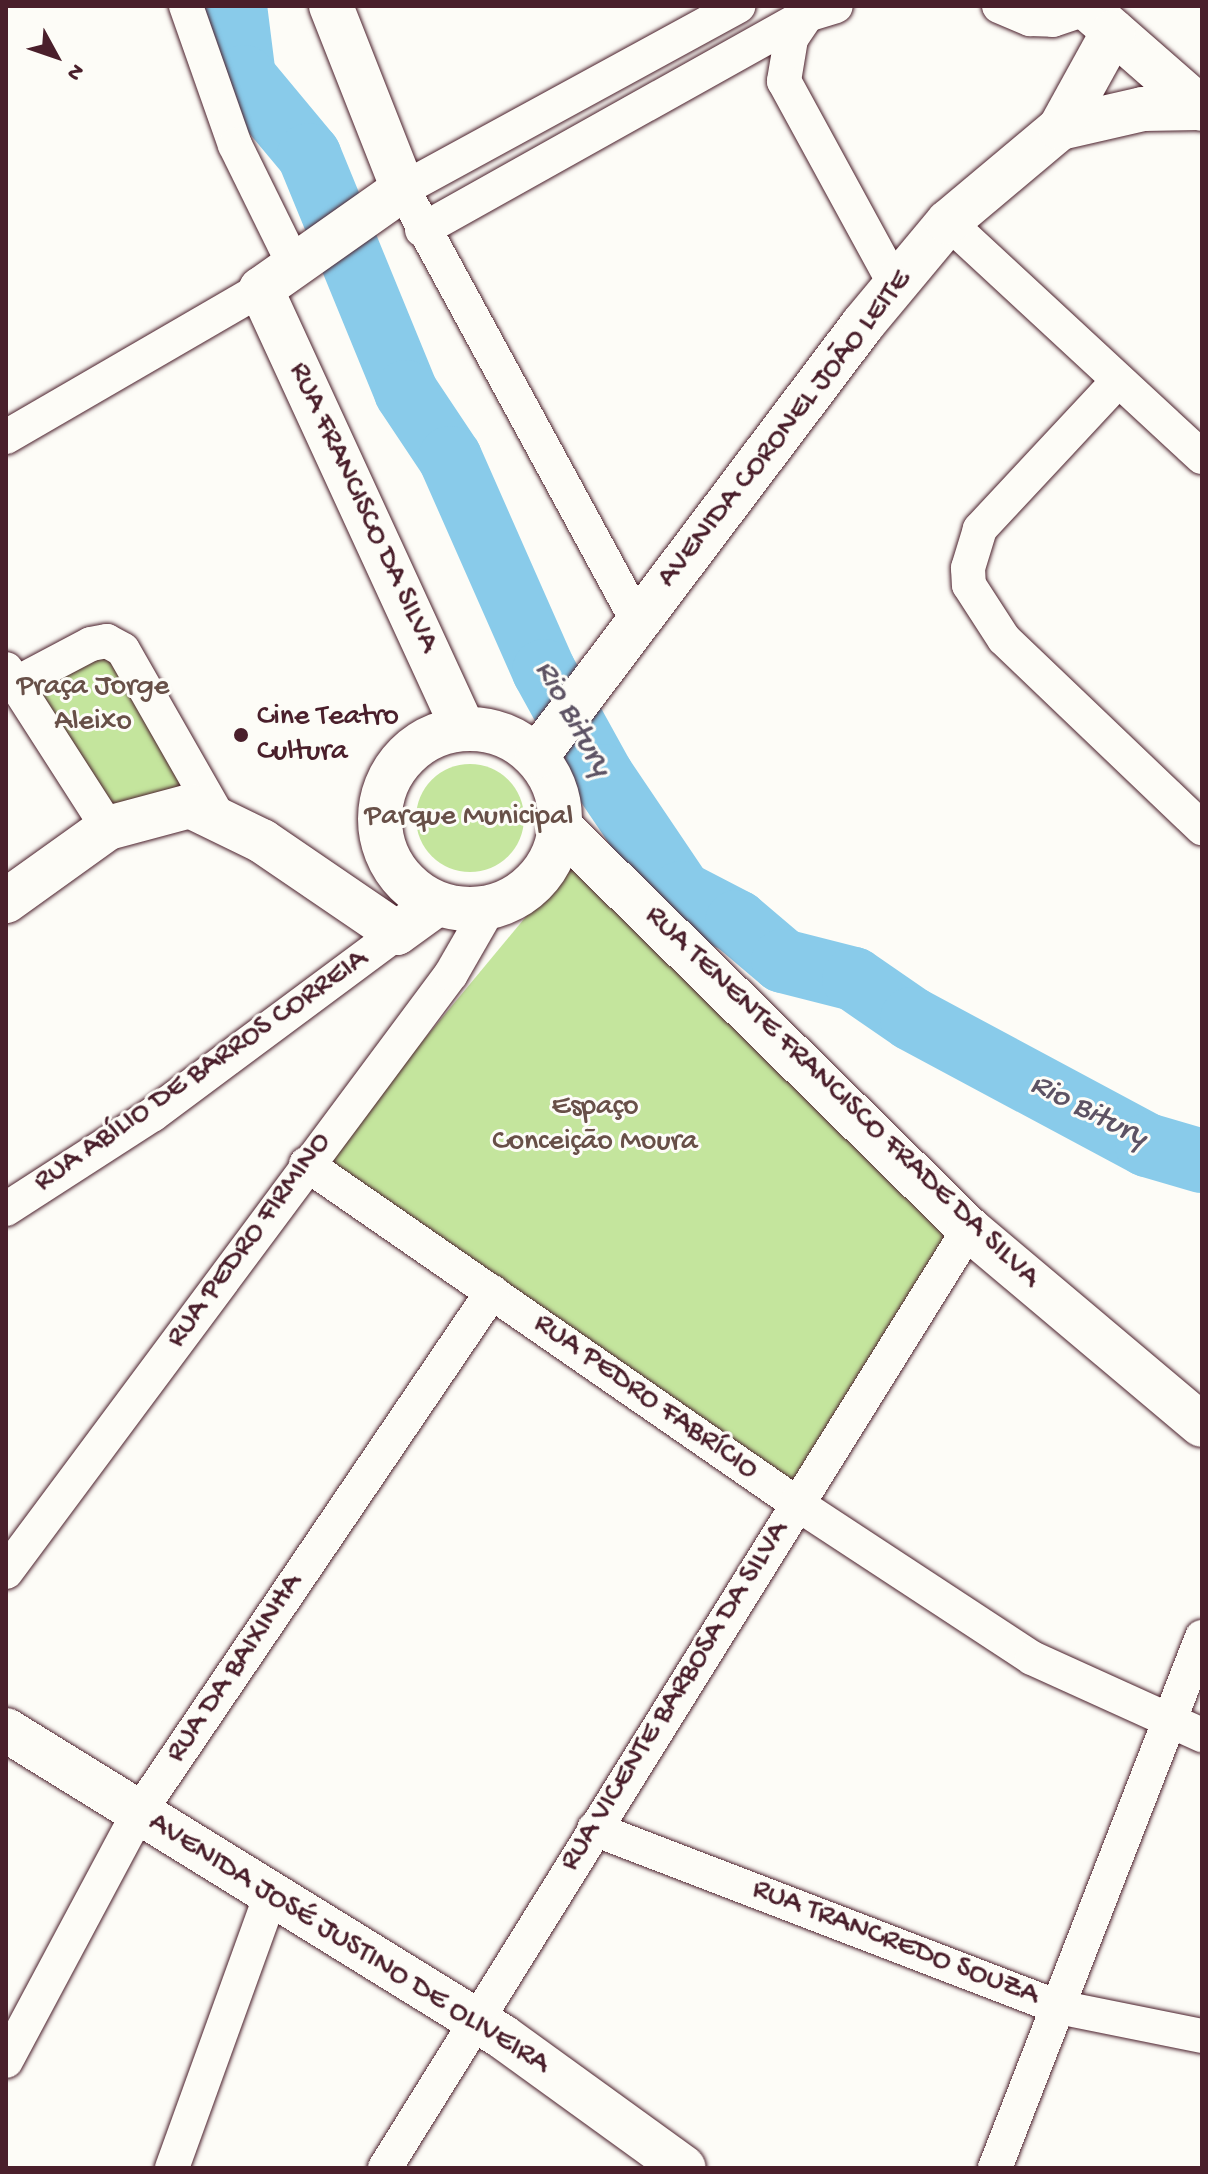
<!DOCTYPE html>
<html>
<head>
<meta charset="utf-8">
<style>
	body { margin:0 }
	#map { position:relative; width:1208px; height:2174px; overflow:hidden; background:#fdfcf7; font-family:"Gochi Hand",sans-serif }
	div>[style] { position:absolute }
	.green>* { inset:0; background:#c4e59d }
	.round { border-radius:50% }
	.river>* { height:64px; margin:-32px; padding:0 32px; transform-origin:32px; border-radius:32px; background:#89cbea }
	.roads { filter:drop-shadow(0 0 2px #4a1f2b) drop-shadow(0 0 2px #4a1f2b) }
	.street>* { height:34px; margin:-17px; padding:0 17px; transform-origin:17px; border-radius:17px; background:#fdfcf7 }
	.secondary>* { height:44px; margin:-22px; padding:0 22px; transform-origin:22px; border-radius:22px; background:#fdfcf7 }
	.secondary>.ring { margin:-22px; padding:0; box-sizing:content-box; background:none; border:44px solid #fdfcf7; border-radius:50% }
	.dots>* { width:22px; height:22px; translate:-50% -50%; box-sizing:border-box; border:4px solid #fdfcf7; border-radius:50% }
	span { translate:-50% -50%; white-space:nowrap; text-align:center; line-height:1.15; -webkit-text-stroke:6px #fdfcf7; paint-order:stroke }
	.street-label { font-size:30px; color:#4a1f2b }
	.park-label { font-size:30px; color:#685048 }
	.poi-label { font-size:30px; color:#4a1f2b }
	.left { translate:0 -50%; text-align:left }
	.water-label { font-size:32px; color:#5d5364; font-style:italic }
	.frame { position:absolute; inset:0; border:8px solid #4a1f2b; pointer-events:none }
	.north { position:absolute; left:16px; top:16px; width:80px; height:80px; -webkit-text-stroke:6px #fdfcf7; paint-order:stroke; rotate:130deg; font-size:22px; font-weight:700; line-height:32px; text-align:center; color:#4a1f2b }
	.north::after { content:''; display:block; margin:auto; width:28px; height:36px; background:#4a1f2b; clip-path:polygon(50% 0,100% 100%,50% 72%,0 100%) }
</style>
</head>
<body>
<div id="map">
	<div class="green">
		<i style="clip-path:polygon(107px 641px,217px 815px,108px 828px,15px 684px)"></i>
		<i class="round" style="left:416px;top:764px;width:108px;height:108px"></i>
		<i style="clip-path:polygon(582px 849px,959px 1230px,792px 1489px,324px 1160px)"></i>
	</div>
	<div class="river">
		<i style="left:235px;top:6px;width:72px;rotate:82.8deg"></i>
		<i style="left:244px;top:77px;width:102px;rotate:50.2deg"></i>
		<i style="left:309px;top:155px;width:256px;rotate:67.7deg"></i>
		<i style="left:406px;top:392px;width:79px;rotate:56.3deg"></i>
		<i style="left:450px;top:458px;width:233px;rotate:66.2deg"></i>
		<i style="left:544px;top:671px;width:120px;rotate:61.1deg"></i>
		<i style="left:602px;top:776px;width:141px;rotate:56deg"></i>
		<i style="left:681px;top:893px;width:63px;rotate:27.4deg"></i>
		<i style="left:737px;top:922px;width:60px;rotate:40.3deg"></i>
		<i style="left:783px;top:961px;width:73px;rotate:14.2deg"></i>
		<i style="left:854px;top:979px;width:70px;rotate:34.6deg"></i>
		<i style="left:912px;top:1019px;width:267px;rotate:28.2deg"></i>
		<i style="left:1147px;top:1145px;width:57px;rotate:16.2deg"></i>
	</div>
	<div class="roads">
		<div class="street">
			<i style="left:186px;top:6px;width:147px;rotate:70.6deg"></i>
			<i style="left:235px;top:145px;width:134px;rotate:63.8deg"></i>
			<i style="left:999px;top:6px;width:34px;rotate:23deg"></i>
			<i style="left:1030px;top:19px;width:23px;rotate:2deg"></i>
			<i style="left:1053px;top:20px;width:43px;rotate:-18.9deg"></i>
			<i style="left:807px;top:15px;width:29px;rotate:124deg"></i>
			<i style="left:791px;top:39px;width:43px;rotate:99.5deg"></i>
			<i style="left:784px;top:81px;width:232px;rotate:61.4deg"></i>
			<i style="left:948px;top:222px;width:346px;rotate:42.8deg"></i>
			<i style="left:422px;top:230px;width:441px;rotate:-29.2deg"></i>
			<i style="left:807px;top:15px;width:30px;rotate:-17deg"></i>
			<i style="left:1116px;top:383px;width:200px;rotate:133deg"></i>
			<i style="left:980px;top:529px;width:41px;rotate:107.1deg"></i>
			<i style="left:968px;top:568px;width:17px;rotate:87deg"></i>
			<i style="left:969px;top:585px;width:64px;rotate:57.1deg"></i>
			<i style="left:1004px;top:639px;width:274px;rotate:43.7deg"></i>
			<i style="left:6px;top:437px;width:295px;rotate:-30.1deg"></i>
			<i style="left:638px;top:622px;width:493px;rotate:-118.5deg"></i>
			<i style="left:403px;top:189px;width:382px;rotate:-28.6deg"></i>
			<i style="left:6px;top:669px;width:189px;rotate:57.3deg"></i>
			<i style="left:15px;top:684px;width:86px;rotate:-27.8deg"></i>
			<i style="left:91px;top:644px;width:16px;rotate:-11deg"></i>
			<i style="left:107px;top:641px;width:18px;rotate:29deg"></i>
			<i style="left:123px;top:650px;width:190px;rotate:60.3deg"></i>
			<i style="left:306px;top:1164px;width:596px;rotate:34.68deg"></i>
			<i style="left:796px;top:1503px;width:282px;rotate:33.3deg"></i>
			<i style="left:1032px;top:1658px;width:187px;rotate:24.4deg"></i>
			<i style="left:6px;top:1209px;width:174px;rotate:-32.8deg"></i>
			<i style="left:152px;top:1115px;width:305px;rotate:-36.6deg"></i>
			<i style="left:6px;top:1572px;width:745px;rotate:-53.35deg"></i>
			<i style="left:451px;top:974px;width:76px;rotate:-60.1deg"></i>
			<i style="left:594px;top:1829px;width:497px;rotate:21deg"></i>
			<i style="left:1058px;top:2007px;width:147px;rotate:11.4deg"></i>
			<i style="left:6px;top:2061px;width:280px;rotate:-61.9deg"></i>
			<i style="left:138px;top:1814px;width:631px;rotate:-55.86deg"></i>
			<i style="left:172px;top:2168px;width:288px;rotate:-70.1deg"></i>
			<i style="left:385px;top:2168px;width:1106px;rotate:-58.12deg"></i>
			<i style="left:995px;top:2168px;width:570px;rotate:-68.7deg"></i>
		</div>
		<div class="secondary">
			<i style="left:331px;top:6px;width:197px;rotate:68.5deg"></i>
			<i style="left:403px;top:189px;width:174px;rotate:144.8deg"></i>
			<i style="left:261px;top:289px;width:483px;rotate:65.3deg"></i>
			<i style="left:1089px;top:10px;width:150px;rotate:41.2deg"></i>
			<i style="left:1060px;top:128px;width:85px;rotate:-12.9deg"></i>
			<i style="left:1143px;top:109px;width:56px;rotate:-1deg"></i>
			<i class="ring" style="left:380px;top:729px;width:136px;height:136px"></i>
			<i style="left:537px;top:756px;width:541px;rotate:-52.96deg"></i>
			<i style="left:863px;top:324px;width:133px;rotate:-50.2deg"></i>
			<i style="left:948px;top:222px;width:146px;rotate:-40deg"></i>
			<i style="left:1060px;top:128px;width:110px;rotate:-61.1deg"></i>
			<i style="left:560px;top:827px;width:573px;rotate:44.51deg"></i>
			<i style="left:969px;top:1229px;width:304px;rotate:40.1deg"></i>
			<i style="left:6px;top:901px;width:125px;rotate:-35.6deg"></i>
			<i style="left:108px;top:828px;width:85px;rotate:-15deg"></i>
			<i style="left:190px;top:806px;width:80px;rotate:25.9deg"></i>
			<i style="left:262px;top:841px;width:163px;rotate:34.3deg"></i>
			<i style="left:397px;top:933px;width:49px;rotate:-35.9deg"></i>
			<i style="left:6px;top:1730px;width:584px;rotate:31.7deg"></i>
			<i style="left:503px;top:2037px;width:223px;rotate:35.9deg"></i>
		</div>
	</div>
	<div class="dots">
		<i style="left:241px;top:735px;background:#4a1f2b"></i>
	</div>
	<div class="street-label">
		<span style="left:786px;top:430px;rotate:-52deg">AVENIDA CORONEL JOÃO LEITE</span>
		<span style="left:362px;top:508px;rotate:65deg">RUA FRANCISCO DA SILVA</span>
		<span style="left:202px;top:1072px;rotate:-35deg">RUA ABÍLIO DE BARROS CORREIA</span>
		<span style="left:841px;top:1098px;rotate:44deg">RUA TENENTE FRANCISCO FRADE DA SILVA</span>
		<span style="left:250px;top:1241px;rotate:-54deg">RUA PEDRO FIRMINO</span>
		<span style="left:645px;top:1398px;rotate:35deg">RUA PEDRO FABRÍCIO</span>
		<span style="left:236px;top:1669px;rotate:-56deg">RUA DA BAIXINHA</span>
		<span style="left:676px;top:1697px;rotate:-58deg">RUA VICENTE BARBOSA DA SILVA</span>
		<span style="left:895px;top:1944px;rotate:21deg">RUA TRANCREDO SOUZA</span>
		<span style="left:348px;top:1945px;rotate:32deg">AVENIDA JOSÉ JUSTINO DE OLIVEIRA</span>
	</div>
	<div class="park-label">
		<span style="left:93px;top:705px">Praça Jorge<br>Aleixo</span>
		<span style="left:469px;top:818px">Parque Municipal</span>
		<span style="left:595px;top:1125px">Espaço<br>Conceição Moura</span>
	</div>
	<div class="poi-label">
		<span class="left" style="left:257px;top:735px">Cine Teatro<br>Cultura</span>
	</div>
	<div class="water-label">
		<span style="left:572px;top:719px;rotate:61deg">Rio Bitury</span>
		<span style="left:1088px;top:1112px;rotate:27deg">Rio Bitury</span>
	</div>
	<div class="frame"></div>
	<div class="north">N</div>
</div>
</body>
</html>
